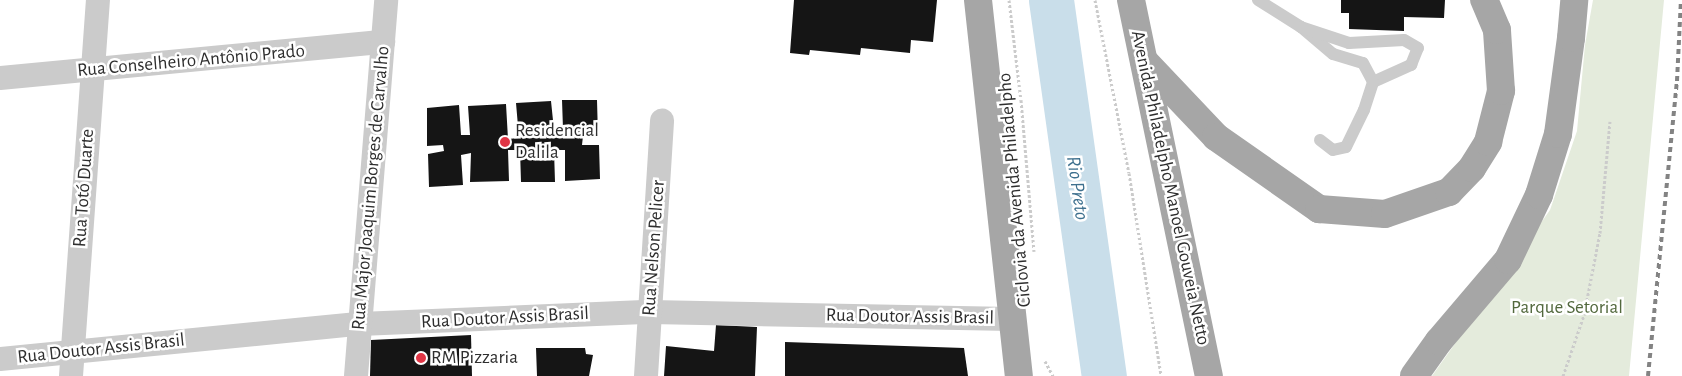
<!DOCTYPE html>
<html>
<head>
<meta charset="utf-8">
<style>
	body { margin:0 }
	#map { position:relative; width:1682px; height:376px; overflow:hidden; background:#fff; font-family:"Alegreya Sans",sans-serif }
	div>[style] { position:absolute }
	.green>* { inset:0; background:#e4ebdc }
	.river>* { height:45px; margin:-22.5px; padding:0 22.5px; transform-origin:22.5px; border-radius:22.5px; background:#c9deea }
	.building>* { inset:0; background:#151515 }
	.path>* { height:3px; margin-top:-1.5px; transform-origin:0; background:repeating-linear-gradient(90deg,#cbcbcb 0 2.5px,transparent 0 5px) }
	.lane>* { height:12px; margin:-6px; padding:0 6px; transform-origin:6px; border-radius:6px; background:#cbcbcb }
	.street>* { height:24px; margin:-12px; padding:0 12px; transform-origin:12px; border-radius:12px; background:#cbcbcb }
	.primary>* { height:28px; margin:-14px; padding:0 14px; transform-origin:14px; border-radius:14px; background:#a6a6a6 }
	.rail>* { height:4px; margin-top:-2px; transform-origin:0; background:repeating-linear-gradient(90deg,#838383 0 5px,transparent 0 9px) }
	.dots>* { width:14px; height:14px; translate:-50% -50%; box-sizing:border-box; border:2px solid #fff; border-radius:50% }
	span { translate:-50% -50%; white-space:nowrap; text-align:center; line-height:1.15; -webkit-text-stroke:5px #fff; paint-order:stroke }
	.street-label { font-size:19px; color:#2e2e2e }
	.poi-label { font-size:19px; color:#2e2e2e }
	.left { translate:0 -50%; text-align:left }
	.park-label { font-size:19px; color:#52683d }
	.water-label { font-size:20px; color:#3e708e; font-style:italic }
</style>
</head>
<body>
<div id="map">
	<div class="green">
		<i style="clip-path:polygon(1593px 0,1664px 0,1629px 376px,1432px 376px,1550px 210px,1577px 131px,1585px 45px)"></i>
	</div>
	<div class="river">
		<i style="left:1051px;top:0;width:380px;rotate:82deg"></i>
	</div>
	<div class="building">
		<i style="clip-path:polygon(794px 0,937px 0,933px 42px,911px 40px,910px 53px,861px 48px,860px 55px,810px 50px,809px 55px,790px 53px)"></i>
		<i style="clip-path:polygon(1341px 0,1445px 0,1444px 18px,1404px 17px,1404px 31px,1349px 29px,1349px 13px,1341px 13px)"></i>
		<i style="clip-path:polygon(562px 100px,597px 100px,598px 136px,583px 136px,582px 145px,599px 145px,600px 179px,565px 181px,565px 150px,554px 150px,555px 182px,521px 182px,520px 150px,508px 150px,509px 181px,470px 182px,471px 153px,461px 155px,463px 185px,429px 187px,428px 154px,444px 151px,443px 145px,427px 146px,427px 108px,459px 105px,461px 135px,470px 135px,468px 106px,506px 104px,508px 139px,519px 138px,516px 103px,551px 101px,554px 130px,563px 129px)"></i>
		<i style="clip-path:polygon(716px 325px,757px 327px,755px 376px,664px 376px,666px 346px,714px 351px)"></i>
		<i style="clip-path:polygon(471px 335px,472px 376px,370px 376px,371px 340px)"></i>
		<i style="clip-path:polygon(785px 342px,964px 348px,968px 376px,785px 376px)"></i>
		<i style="clip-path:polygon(536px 348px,585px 348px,586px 354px,593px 355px,589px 376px,537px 376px)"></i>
	</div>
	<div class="path">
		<i style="left:1009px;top:0;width:101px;rotate:83.2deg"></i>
		<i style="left:1021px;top:100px;width:152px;rotate:85.1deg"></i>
		<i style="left:1095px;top:0;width:176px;rotate:78.9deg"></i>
		<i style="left:1129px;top:173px;width:206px;rotate:81deg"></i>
		<i style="left:1045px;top:361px;width:17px;rotate:62deg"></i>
		<i style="left:1563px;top:376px;width:65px;rotate:-71deg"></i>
		<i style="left:1584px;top:315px;width:84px;rotate:-79deg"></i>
		<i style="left:1600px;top:233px;width:112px;rotate:-84.9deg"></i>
	</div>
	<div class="lane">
		<i style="left:1258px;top:0;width:51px;rotate:32.1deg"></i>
		<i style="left:1301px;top:27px;width:42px;rotate:40.2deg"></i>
		<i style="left:1333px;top:54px;width:31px;rotate:17deg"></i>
		<i style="left:1363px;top:63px;width:21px;rotate:62deg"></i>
		<i style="left:1373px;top:82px;width:42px;rotate:-24.1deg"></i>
		<i style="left:1411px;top:65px;width:18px;rotate:-68deg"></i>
		<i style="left:1418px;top:48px;width:16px;rotate:-150deg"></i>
		<i style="left:1404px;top:40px;width:55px;rotate:176.9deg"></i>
		<i style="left:1349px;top:43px;width:51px;rotate:-161.6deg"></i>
		<i style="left:1320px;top:140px;width:16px;rotate:38deg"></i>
		<i style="left:1333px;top:150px;width:13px;rotate:-13deg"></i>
		<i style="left:1346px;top:147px;width:41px;rotate:-64.1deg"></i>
		<i style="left:1364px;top:110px;width:29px;rotate:-72deg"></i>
	</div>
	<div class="street">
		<i style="left:0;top:78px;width:385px;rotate:-5.4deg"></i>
		<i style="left:0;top:359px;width:362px;rotate:-5.6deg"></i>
		<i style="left:360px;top:324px;width:290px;rotate:-2.4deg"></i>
		<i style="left:650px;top:312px;width:361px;rotate:1.1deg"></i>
		<i style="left:71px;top:376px;width:377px;rotate:-85.9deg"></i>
		<i style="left:356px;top:376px;width:377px;rotate:-85.4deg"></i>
		<i style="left:646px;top:376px;width:256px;rotate:-86.4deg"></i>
	</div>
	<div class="primary">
		<i style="left:978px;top:0;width:378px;rotate:83.8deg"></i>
		<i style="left:1131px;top:0;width:384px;rotate:78.3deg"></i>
		<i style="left:1144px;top:61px;width:105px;rotate:46.5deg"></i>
		<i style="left:1216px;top:137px;width:126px;rotate:35deg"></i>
		<i style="left:1319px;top:209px;width:66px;rotate:4.3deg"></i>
		<i style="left:1385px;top:214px;width:68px;rotate:-19deg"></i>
		<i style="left:1449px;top:192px;width:33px;rotate:-46deg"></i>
		<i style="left:1472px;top:168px;width:31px;rotate:-58deg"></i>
		<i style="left:1488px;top:142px;width:53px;rotate:-75.7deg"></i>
		<i style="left:1501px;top:91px;width:61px;rotate:-93.8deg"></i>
		<i style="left:1497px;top:30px;width:33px;rotate:-113deg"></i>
		<i style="left:1414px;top:376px;width:43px;rotate:-54.5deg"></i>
		<i style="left:1439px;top:341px;width:106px;rotate:-49.6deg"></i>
		<i style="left:1508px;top:260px;width:72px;rotate:-64.5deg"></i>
		<i style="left:1539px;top:195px;width:64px;rotate:-72.7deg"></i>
		<i style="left:1558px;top:134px;width:97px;rotate:-82.3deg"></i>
		<i style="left:1571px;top:38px;width:38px;rotate:-85deg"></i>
	</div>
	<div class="rail">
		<i style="left:1648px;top:376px;width:296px;rotate:-84.4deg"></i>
		<i style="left:1677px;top:81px;width:81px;rotate:-87.2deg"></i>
	</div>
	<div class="dots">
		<i style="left:505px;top:142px;background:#e03545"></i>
		<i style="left:421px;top:358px;background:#e03545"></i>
	</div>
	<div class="street-label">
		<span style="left:191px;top:61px;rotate:-5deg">Rua Conselheiro Antônio Prado</span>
		<span style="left:84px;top:188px;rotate:-86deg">Rua Totó Duarte</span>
		<span style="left:371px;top:188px;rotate:-85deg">Rua Major Joaquim Borges de Carvalho</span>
		<span style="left:1170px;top:188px;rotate:78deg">Avenida Philadelpho Manoel Gouveia Netto</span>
		<span style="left:1015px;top:190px;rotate:-95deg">Ciclovia da Avenida Philadelpho</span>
		<span style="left:654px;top:248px;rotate:-86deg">Rua Nelson Pelicer</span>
		<span style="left:910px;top:317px;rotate:1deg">Rua Doutor Assis Brasil</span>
		<span style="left:505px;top:318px;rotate:-3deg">Rua Doutor Assis Brasil</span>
		<span style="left:101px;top:349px;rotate:-6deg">Rua Doutor Assis Brasil</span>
	</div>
	<div class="poi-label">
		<span class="left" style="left:515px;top:142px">Residencial<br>Dalila</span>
		<span class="left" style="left:431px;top:358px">RM Pizzaria</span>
	</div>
	<div class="park-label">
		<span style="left:1567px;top:308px">Parque Setorial</span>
	</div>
	<div class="water-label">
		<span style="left:1077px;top:188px;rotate:82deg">Rio Preto</span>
	</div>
</div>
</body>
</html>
